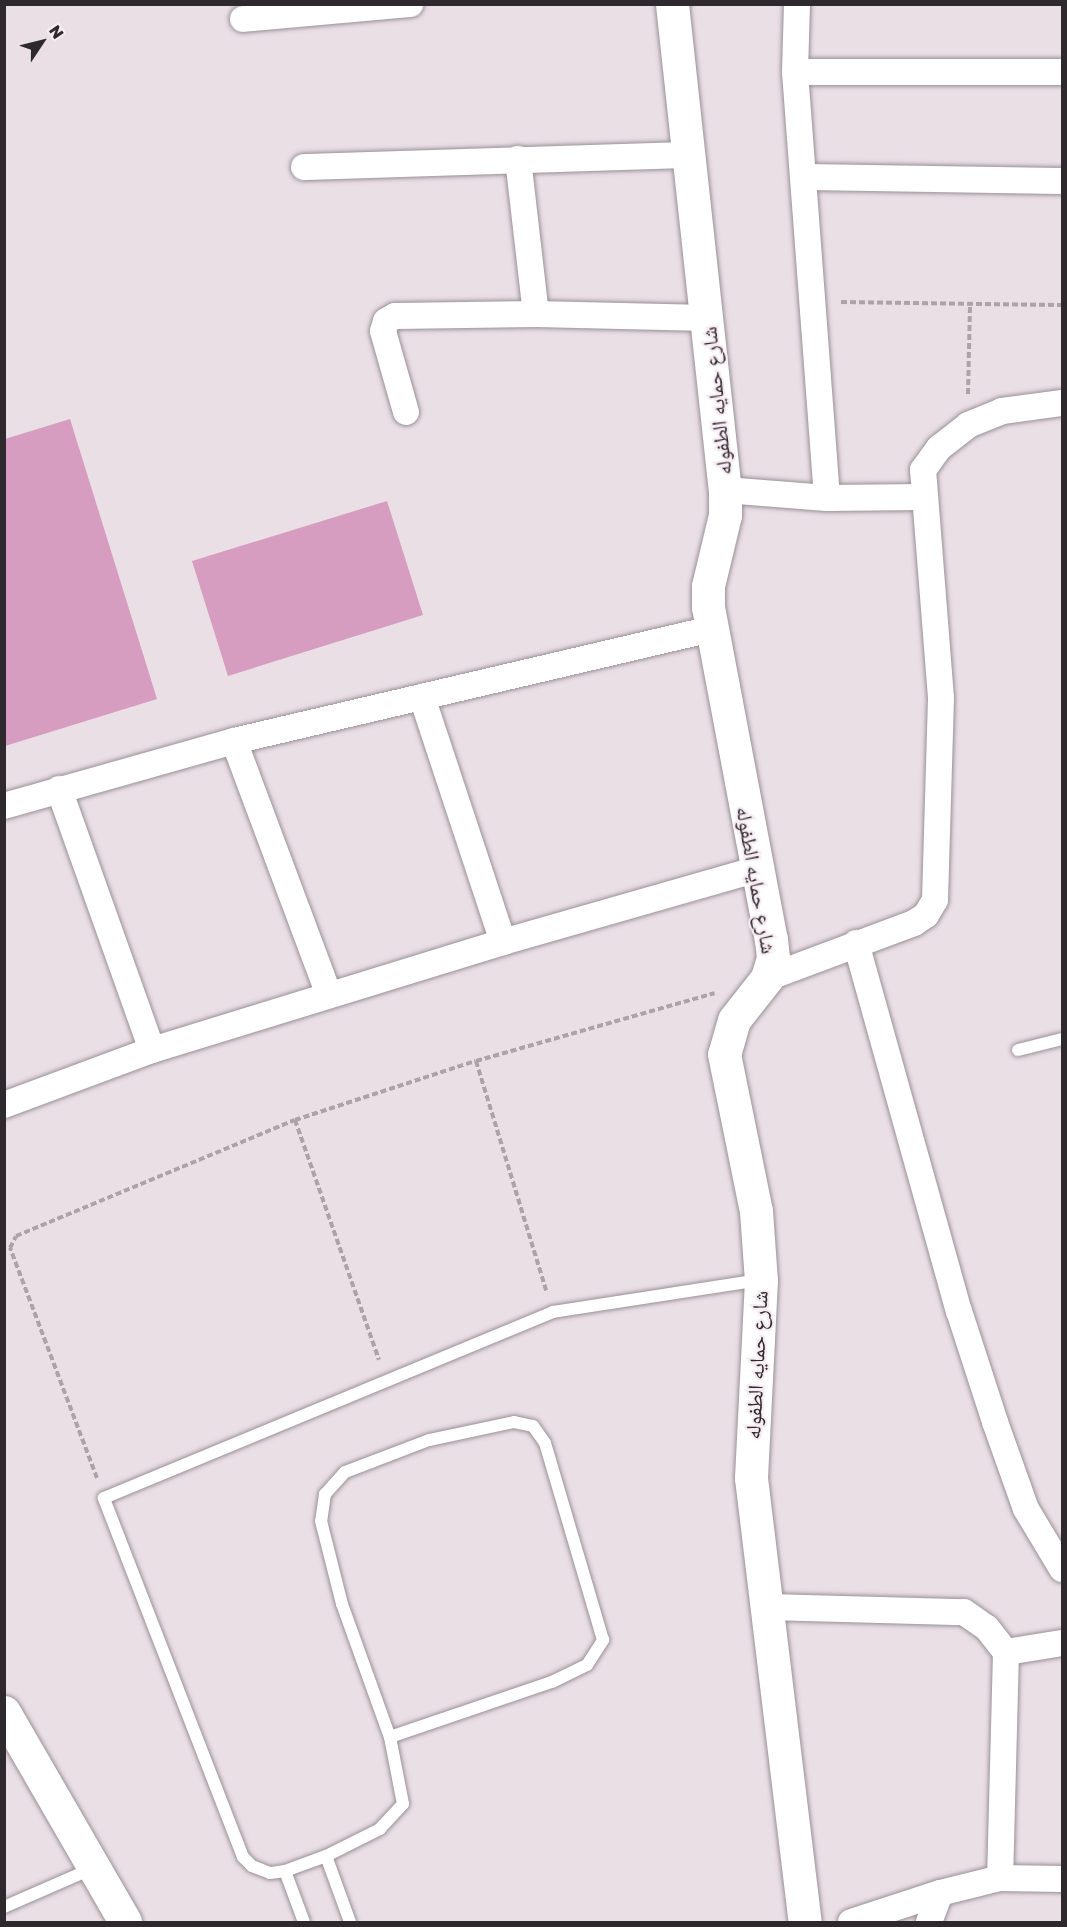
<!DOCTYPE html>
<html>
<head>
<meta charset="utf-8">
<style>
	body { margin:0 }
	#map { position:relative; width:1067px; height:1927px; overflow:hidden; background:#e9dfe5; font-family:"Golos Text","Noto Naskh Arabic",sans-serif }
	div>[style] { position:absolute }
	.green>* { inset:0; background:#d69dc0 }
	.path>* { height:4px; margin-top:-2px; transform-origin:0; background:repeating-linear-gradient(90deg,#aba3a8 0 6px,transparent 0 9px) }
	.roads { filter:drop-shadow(0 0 2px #9a9096) drop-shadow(0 0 2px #9a9096) }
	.lane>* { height:12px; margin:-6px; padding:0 6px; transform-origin:6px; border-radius:6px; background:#fff }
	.street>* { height:26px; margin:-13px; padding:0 13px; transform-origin:13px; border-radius:13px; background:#fff }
	.secondary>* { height:33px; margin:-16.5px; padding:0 16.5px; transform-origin:16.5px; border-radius:16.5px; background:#fff }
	span { translate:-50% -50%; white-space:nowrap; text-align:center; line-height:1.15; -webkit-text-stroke:4.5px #f7ecf2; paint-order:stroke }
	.street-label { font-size:21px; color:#2d292c }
	.frame { position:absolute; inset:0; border:6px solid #2d292c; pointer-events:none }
	.north { position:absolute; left:12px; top:12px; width:60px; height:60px; -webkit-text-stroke:4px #f7ecf2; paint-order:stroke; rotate:55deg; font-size:16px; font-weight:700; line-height:24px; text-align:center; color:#2d292c }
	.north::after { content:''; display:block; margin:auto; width:21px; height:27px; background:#2d292c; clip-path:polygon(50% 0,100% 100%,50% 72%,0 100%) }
</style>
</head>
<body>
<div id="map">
	<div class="green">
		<i style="clip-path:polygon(70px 419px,157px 699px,5px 746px,5px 439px)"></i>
		<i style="clip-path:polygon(387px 501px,423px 615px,228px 676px,192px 561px)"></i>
	</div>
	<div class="path">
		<i style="left:841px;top:302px;width:221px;rotate:0.8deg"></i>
		<i style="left:968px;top:394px;width:89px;rotate:-88.7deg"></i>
		<i style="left:476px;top:1061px;width:243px;rotate:73deg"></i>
		<i style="left:295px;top:1120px;width:254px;rotate:70.7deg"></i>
		<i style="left:97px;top:1478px;width:246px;rotate:-110.7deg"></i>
		<i style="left:10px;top:1248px;width:13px;rotate:-63deg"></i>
		<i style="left:16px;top:1236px;width:302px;rotate:-22.6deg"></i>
		<i style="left:295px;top:1120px;width:190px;rotate:-18.1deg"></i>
		<i style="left:476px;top:1061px;width:248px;rotate:-15.9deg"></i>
	</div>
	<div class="roads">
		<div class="lane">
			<i style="left:1018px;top:1050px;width:45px;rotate:-14deg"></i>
			<i style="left:390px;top:1737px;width:171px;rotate:-18.8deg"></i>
			<i style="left:552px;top:1682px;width:39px;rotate:-26deg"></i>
			<i style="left:587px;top:1665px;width:30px;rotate:-57deg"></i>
			<i style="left:603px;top:1640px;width:205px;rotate:-106.4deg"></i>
			<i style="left:545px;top:1443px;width:21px;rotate:-125deg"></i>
			<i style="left:533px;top:1426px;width:19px;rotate:-168deg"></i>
			<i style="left:514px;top:1422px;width:87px;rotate:168deg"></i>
			<i style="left:429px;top:1440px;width:90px;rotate:159.1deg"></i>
			<i style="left:345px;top:1472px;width:30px;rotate:132deg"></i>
			<i style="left:325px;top:1494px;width:27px;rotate:98deg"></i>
			<i style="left:321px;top:1521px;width:86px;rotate:75.8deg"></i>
			<i style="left:342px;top:1604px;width:141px;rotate:70.2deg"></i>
			<i style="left:390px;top:1737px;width:68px;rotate:79deg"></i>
			<i style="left:403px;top:1804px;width:34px;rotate:133deg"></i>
			<i style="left:380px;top:1829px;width:60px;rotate:153.4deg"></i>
			<i style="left:326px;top:1856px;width:44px;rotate:159.9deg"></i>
			<i style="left:285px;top:1871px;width:15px;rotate:172deg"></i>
			<i style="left:270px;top:1873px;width:19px;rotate:-159deg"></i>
			<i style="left:252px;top:1866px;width:13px;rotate:-135deg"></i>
			<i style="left:243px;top:1857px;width:385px;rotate:-111.2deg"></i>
			<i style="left:104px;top:1498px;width:486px;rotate:-22.5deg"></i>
			<i style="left:553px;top:1312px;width:208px;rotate:-8.8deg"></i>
			<i style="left:326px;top:1856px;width:70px;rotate:70deg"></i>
			<i style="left:285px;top:1871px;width:54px;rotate:69.6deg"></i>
			<i style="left:4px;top:1907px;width:95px;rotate:-23.6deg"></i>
		</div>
		<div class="street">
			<i style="left:797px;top:4px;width:68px;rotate:91.7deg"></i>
			<i style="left:795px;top:72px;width:427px;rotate:85.7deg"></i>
			<i style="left:243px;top:19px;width:168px;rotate:-5.1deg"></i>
			<i style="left:795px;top:72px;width:267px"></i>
			<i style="left:518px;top:159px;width:156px;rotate:83.4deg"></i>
			<i style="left:304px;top:167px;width:384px;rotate:-1.8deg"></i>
			<i style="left:804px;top:177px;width:258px;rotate:0.9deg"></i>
			<i style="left:406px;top:412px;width:84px;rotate:-105.9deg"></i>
			<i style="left:383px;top:331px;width:10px;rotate:-73deg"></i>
			<i style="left:386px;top:321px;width:10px;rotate:-29deg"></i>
			<i style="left:395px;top:316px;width:141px;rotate:-0.8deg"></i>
			<i style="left:536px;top:314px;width:171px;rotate:1.3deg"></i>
			<i style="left:725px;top:490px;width:102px;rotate:4.5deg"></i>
			<i style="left:827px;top:498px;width:95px;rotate:-0.6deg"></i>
			<i style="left:422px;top:697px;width:258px;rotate:71.7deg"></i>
			<i style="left:234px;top:741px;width:271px;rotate:69.5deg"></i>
			<i style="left:59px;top:789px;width:277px;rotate:70.4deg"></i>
			<i style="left:4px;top:806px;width:239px;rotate:-15.8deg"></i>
			<i style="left:234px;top:741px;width:491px;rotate:-13.2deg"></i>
			<i style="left:856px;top:943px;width:382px;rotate:74.4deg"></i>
			<i style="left:959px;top:1311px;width:117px;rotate:72deg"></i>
			<i style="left:995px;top:1422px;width:92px;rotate:70.4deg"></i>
			<i style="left:1026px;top:1509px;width:70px;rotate:59deg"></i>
			<i style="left:767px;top:978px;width:157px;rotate:-20.5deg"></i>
			<i style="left:914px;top:923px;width:14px;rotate:-34deg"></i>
			<i style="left:926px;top:915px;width:17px;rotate:-59deg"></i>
			<i style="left:935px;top:900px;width:202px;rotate:-88.3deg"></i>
			<i style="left:941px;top:698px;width:229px;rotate:-94.5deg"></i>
			<i style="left:923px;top:470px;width:27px;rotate:-54deg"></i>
			<i style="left:939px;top:448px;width:37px;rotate:-38deg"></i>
			<i style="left:968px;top:425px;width:37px;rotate:-22deg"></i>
			<i style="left:1002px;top:411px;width:61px;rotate:-7.6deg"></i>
			<i style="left:4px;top:1105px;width:158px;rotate:-20.4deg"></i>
			<i style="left:152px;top:1050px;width:367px;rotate:-17.1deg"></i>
			<i style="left:503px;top:942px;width:264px;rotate:-16deg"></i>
			<i style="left:768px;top:1607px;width:196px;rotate:1.5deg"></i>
			<i style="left:964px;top:1612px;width:28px;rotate:35deg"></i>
			<i style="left:987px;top:1628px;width:31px;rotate:52deg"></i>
			<i style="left:1006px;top:1652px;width:226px;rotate:91.5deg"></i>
			<i style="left:1006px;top:1652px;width:57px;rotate:-9.1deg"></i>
			<i style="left:851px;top:1922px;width:94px;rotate:-18deg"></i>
			<i style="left:940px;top:1893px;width:62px;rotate:-14deg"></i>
			<i style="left:1000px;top:1878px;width:62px;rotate:0.9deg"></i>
			<i style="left:929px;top:1922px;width:31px;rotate:-69deg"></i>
		</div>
		<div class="secondary">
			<i style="left:672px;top:4px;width:489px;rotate:83.8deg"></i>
			<i style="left:725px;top:490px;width:25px;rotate:90deg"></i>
			<i style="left:725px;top:515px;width:73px;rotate:103.5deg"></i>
			<i style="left:708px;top:586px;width:21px;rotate:90deg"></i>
			<i style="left:708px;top:607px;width:338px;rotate:79.3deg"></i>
			<i style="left:771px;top:939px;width:19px;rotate:84deg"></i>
			<i style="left:773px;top:958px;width:21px;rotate:107deg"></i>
			<i style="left:767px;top:978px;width:53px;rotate:128.2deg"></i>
			<i style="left:734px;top:1020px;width:35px;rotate:106deg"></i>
			<i style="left:724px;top:1054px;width:160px;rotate:78.5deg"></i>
			<i style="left:756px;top:1211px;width:69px;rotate:85.9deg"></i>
			<i style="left:761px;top:1280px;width:198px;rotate:92.9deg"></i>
			<i style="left:751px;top:1478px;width:447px;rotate:83.1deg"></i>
			<i style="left:4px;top:1712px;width:242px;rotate:60deg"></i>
		</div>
	</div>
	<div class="street-label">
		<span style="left:716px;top:401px;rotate:-96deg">شارع حمايه الطفوله</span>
		<span style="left:757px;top:880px;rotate:80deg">شارع حمايه الطفوله</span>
		<span style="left:756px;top:1365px;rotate:-87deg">شارع حمايه الطفوله</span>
	</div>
	<div class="frame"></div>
	<div class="north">N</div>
</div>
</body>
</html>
